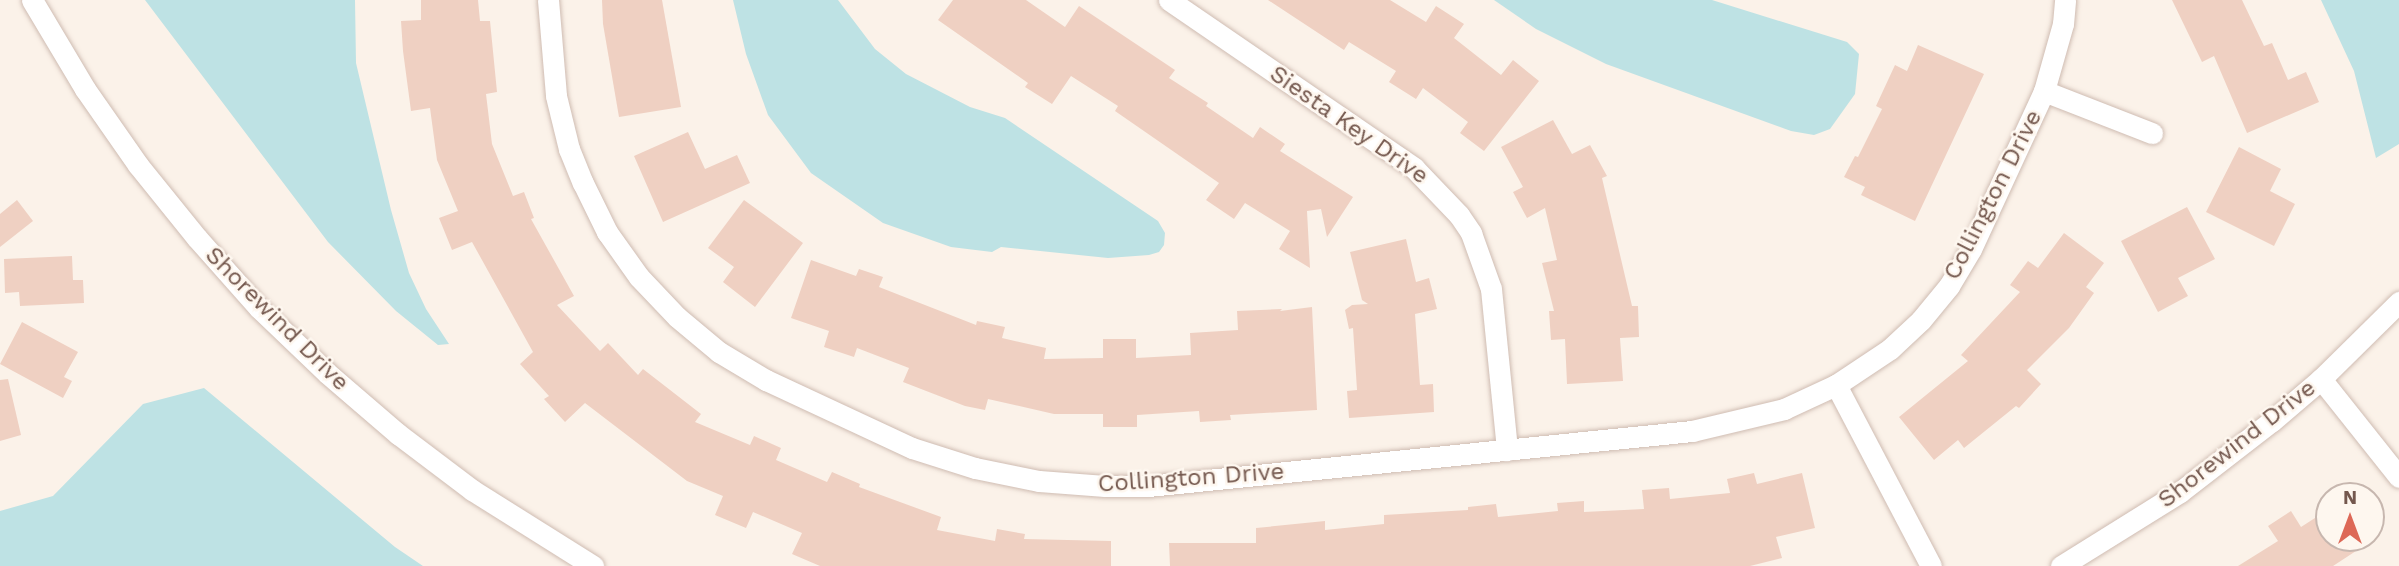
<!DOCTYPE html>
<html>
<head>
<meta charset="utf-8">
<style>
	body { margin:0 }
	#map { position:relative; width:2399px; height:566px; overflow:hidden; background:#fbf2e9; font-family:"Work Sans",sans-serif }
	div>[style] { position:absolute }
	.water>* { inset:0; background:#bee2e4 }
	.building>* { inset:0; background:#efd0c2 }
	.roads { filter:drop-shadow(0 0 2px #cfbcb2) drop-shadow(0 0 2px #cfbcb2) }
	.street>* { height:21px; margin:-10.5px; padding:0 10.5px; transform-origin:10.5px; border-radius:10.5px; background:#fff }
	span { translate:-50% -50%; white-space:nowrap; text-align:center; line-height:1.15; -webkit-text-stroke:5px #fef7ef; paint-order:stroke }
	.street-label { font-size:24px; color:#74584e }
	.north { position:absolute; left:2315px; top:482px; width:70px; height:70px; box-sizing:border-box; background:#fef7ef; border:2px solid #c7b7af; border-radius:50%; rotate:0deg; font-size:19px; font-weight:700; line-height:28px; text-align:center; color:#74584e }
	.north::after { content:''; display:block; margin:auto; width:24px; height:32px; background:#dd6856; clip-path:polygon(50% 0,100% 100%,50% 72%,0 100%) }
</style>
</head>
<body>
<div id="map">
	<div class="water">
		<i style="clip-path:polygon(145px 0,355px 0,356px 63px,391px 210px,409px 273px,426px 309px,449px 344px,438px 345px,396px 311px,328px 242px)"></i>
		<i style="clip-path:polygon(733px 0,838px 0,875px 49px,906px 74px,970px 107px,1005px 118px,1158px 221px,1165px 233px,1164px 245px,1159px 252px,1149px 255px,1108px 258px,1001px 247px,992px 252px,951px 247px,883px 223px,811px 173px,768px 115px,746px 54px)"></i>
		<i style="clip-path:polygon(1494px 0,1712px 0,1847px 42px,1859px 54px,1855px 94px,1830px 129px,1814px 135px,1791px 131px,1606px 64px,1536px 29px)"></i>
		<i style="clip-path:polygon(2321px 0,2399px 0,2399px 144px,2376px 158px,2354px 71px)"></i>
		<i style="clip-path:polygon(204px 388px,395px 547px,423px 566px,0 566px,0 511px,53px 496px,143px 404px)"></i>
	</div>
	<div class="building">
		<i style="clip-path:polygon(421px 0,478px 0,480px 21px,490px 21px,497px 92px,486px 94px,492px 144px,513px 196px,524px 192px,534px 218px,531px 219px,574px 296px,557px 305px,600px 351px,608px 343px,638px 375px,643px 369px,701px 414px,695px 422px,750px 445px,754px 436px,781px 448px,776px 460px,827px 482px,832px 472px,860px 484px,859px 487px,941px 517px,937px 530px,995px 541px,997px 529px,1025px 534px,1024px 539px,1111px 541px,1111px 566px,820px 566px,792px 554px,802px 533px,753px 512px,746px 528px,715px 515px,723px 496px,687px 481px,585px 403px,565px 422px,544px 399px,549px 396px,520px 364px,533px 352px,472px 242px,452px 250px,439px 218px,458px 211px,437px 160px,430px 108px,411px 111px,403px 51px,401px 21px,421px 20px)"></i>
		<i style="clip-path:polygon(602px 0,662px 0,681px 107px,619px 117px,603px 24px)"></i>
		<i style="clip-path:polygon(953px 0,1026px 0,1065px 27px,1079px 6px,1175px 70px,1169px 78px,1208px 103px,1206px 106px,1253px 138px,1260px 127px,1285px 144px,1280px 151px,1353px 197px,1327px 237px,1321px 209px,1307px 211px,1310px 268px,1279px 249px,1290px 231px,1245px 203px,1234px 219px,1206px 200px,1219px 183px,1115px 111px,1118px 106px,1071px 76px,1052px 104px,1025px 87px,1028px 83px,938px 20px)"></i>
		<i style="clip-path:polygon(1268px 0,1390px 0,1426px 22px,1436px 6px,1464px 24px,1454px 38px,1501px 75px,1513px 60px,1539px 81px,1484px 151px,1460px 133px,1468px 122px,1423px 88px,1416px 99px,1389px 82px,1396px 71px,1349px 42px,1344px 50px)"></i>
		<i style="clip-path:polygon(2172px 0,2242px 0,2264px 46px,2272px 43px,2288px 80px,2306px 72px,2319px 102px,2247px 133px,2214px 56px,2202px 62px)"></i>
		<i style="clip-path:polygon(1918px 45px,1984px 74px,1915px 221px,1861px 195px,1865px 187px,1844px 177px,1855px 156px,1858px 157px,1882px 109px,1876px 106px,1895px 65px,1907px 71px)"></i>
		<i style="clip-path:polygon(1553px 120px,1572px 154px,1590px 145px,1607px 176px,1602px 178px,1632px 306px,1638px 306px,1639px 337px,1620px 338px,1623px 381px,1567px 384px,1565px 339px,1551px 340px,1549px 311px,1554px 311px,1542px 263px,1557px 260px,1545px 208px,1527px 218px,1513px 192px,1523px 187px,1501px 147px)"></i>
		<i style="clip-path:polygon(688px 132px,705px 169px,737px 155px,750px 183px,663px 222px,634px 156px)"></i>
		<i style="clip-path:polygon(2239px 147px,2281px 169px,2270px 191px,2295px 204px,2274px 246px,2206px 212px)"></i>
		<i style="clip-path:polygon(17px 200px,33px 221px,0 247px,0 214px)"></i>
		<i style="clip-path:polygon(744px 200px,803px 243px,755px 307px,723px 282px,734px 267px,708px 248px)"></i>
		<i style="clip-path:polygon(2187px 207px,2215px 259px,2178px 278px,2188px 296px,2158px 312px,2121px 241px)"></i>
		<i style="clip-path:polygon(2064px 233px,2104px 263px,2086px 287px,2094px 293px,2069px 328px,2027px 370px,2041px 384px,2019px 408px,2016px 406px,1964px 448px,1958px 440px,1934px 460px,1899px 417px,1968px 361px,1961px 355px,2020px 292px,2010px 285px,2028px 261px,2038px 268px)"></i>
		<i style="clip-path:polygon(1406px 239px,1416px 282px,1429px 278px,1437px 309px,1415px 314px,1420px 385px,1433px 384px,1434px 412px,1349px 418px,1347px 391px,1357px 390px,1353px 328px,1349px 329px,1345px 310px,1352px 305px,1368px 304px,1362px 300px,1350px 252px)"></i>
		<i style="clip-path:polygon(72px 256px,73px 280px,83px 280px,84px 303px,20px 306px,19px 292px,5px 293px,4px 259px)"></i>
		<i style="clip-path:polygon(811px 260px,856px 276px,859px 269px,883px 277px,879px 287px,976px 325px,977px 321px,1005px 327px,1002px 338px,1046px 348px,1044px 359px,1103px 358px,1103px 339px,1136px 339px,1136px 358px,1191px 355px,1190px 333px,1238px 330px,1237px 311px,1282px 309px,1280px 311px,1312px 307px,1317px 410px,1230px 415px,1231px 420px,1200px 422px,1199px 411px,1137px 415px,1137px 427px,1103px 427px,1103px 414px,1054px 414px,988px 399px,985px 410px,965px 406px,903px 382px,909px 368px,857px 348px,854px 357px,824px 347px,829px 331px,791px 318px)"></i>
		<i style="clip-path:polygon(22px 322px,78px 352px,64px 377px,72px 381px,63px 398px,0 364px)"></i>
		<i style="clip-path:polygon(8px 379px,21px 435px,0 441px,0 380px)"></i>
		<i style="clip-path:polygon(1754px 473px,1757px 484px,1802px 473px,1815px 528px,1776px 537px,1782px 558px,1750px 566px,1170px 566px,1169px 543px,1256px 543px,1256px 528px,1325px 521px,1325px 530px,1384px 524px,1384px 515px,1468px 510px,1468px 507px,1496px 504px,1498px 517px,1558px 511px,1557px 503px,1584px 501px,1584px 512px,1644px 509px,1642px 490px,1669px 488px,1670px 499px,1730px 493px,1727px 479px)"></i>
		<i style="clip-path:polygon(2329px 509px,2329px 538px,2348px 538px,2356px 551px,2333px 566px,2238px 566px,2278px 541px,2268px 526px,2291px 511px,2301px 527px)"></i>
	</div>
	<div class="roads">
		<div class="street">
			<i style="left:32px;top:0;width:104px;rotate:59.2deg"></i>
			<i style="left:85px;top:89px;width:93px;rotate:55.1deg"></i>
			<i style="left:138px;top:165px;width:94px;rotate:51.1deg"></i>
			<i style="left:197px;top:238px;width:94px;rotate:48.5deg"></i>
			<i style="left:259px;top:308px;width:94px;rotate:43.7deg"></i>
			<i style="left:327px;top:373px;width:94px;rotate:40.7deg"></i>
			<i style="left:398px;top:434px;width:93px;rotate:37.1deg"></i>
			<i style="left:472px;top:490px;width:143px;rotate:32.1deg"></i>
			<i style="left:548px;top:0;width:96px;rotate:85.2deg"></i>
			<i style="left:556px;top:96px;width:55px;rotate:76.2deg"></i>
			<i style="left:569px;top:149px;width:37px;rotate:68deg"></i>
			<i style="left:583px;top:183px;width:55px;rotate:63.9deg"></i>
			<i style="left:607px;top:232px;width:55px;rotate:54.6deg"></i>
			<i style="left:639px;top:277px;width:55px;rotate:46.5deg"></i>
			<i style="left:677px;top:317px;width:55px;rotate:39.8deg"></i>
			<i style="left:719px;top:352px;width:55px;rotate:30.8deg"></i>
			<i style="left:766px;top:380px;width:161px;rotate:25deg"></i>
			<i style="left:912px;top:448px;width:66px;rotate:17.6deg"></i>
			<i style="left:975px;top:468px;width:65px;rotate:11.5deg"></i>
			<i style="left:1039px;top:481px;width:66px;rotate:4.3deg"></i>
			<i style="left:1105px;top:486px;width:43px"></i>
			<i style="left:1148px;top:486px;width:547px;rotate:-5.77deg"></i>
			<i style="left:1692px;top:431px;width:95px;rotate:-13.4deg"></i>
			<i style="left:1784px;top:409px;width:57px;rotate:-24.8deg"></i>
			<i style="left:1836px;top:385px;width:65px;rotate:-33.7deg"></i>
			<i style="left:1890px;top:349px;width:42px;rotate:-43.1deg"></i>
			<i style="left:1921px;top:320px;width:44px;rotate:-50.5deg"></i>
			<i style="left:1949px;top:286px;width:43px;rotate:-59.3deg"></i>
			<i style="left:1971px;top:249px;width:174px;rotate:-65.2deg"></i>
			<i style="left:2044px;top:91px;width:70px;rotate:-74.2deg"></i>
			<i style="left:2063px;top:24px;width:24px;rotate:-85deg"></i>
			<i style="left:1169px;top:0;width:297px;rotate:34.4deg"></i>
			<i style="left:1414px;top:168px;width:65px;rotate:46.2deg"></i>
			<i style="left:1459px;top:215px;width:22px;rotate:56deg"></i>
			<i style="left:1471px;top:233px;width:59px;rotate:70.3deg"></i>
			<i style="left:1491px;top:289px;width:162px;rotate:84.3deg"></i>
			<i style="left:2044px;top:91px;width:116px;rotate:21.3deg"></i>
			<i style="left:2321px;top:379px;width:125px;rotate:51.5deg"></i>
			<i style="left:1836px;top:385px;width:204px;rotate:62.3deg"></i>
			<i style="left:2061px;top:566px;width:140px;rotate:-31.9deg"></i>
			<i style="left:2180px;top:492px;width:116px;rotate:-37.7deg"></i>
			<i style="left:2272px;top:421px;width:65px;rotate:-40.6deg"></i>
			<i style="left:2321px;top:379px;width:110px;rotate:-44.6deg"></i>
		</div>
	</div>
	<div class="street-label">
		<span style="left:1349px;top:125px;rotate:35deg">Siesta Key Drive</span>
		<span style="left:1993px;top:195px;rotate:-63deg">Collington Drive</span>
		<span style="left:277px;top:319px;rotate:45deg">Shorewind Drive</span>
		<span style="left:2237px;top:444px;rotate:-38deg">Shorewind Drive</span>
		<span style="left:1191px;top:478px;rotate:-4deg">Collington Drive</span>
	</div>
	<div class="north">N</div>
</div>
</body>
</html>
